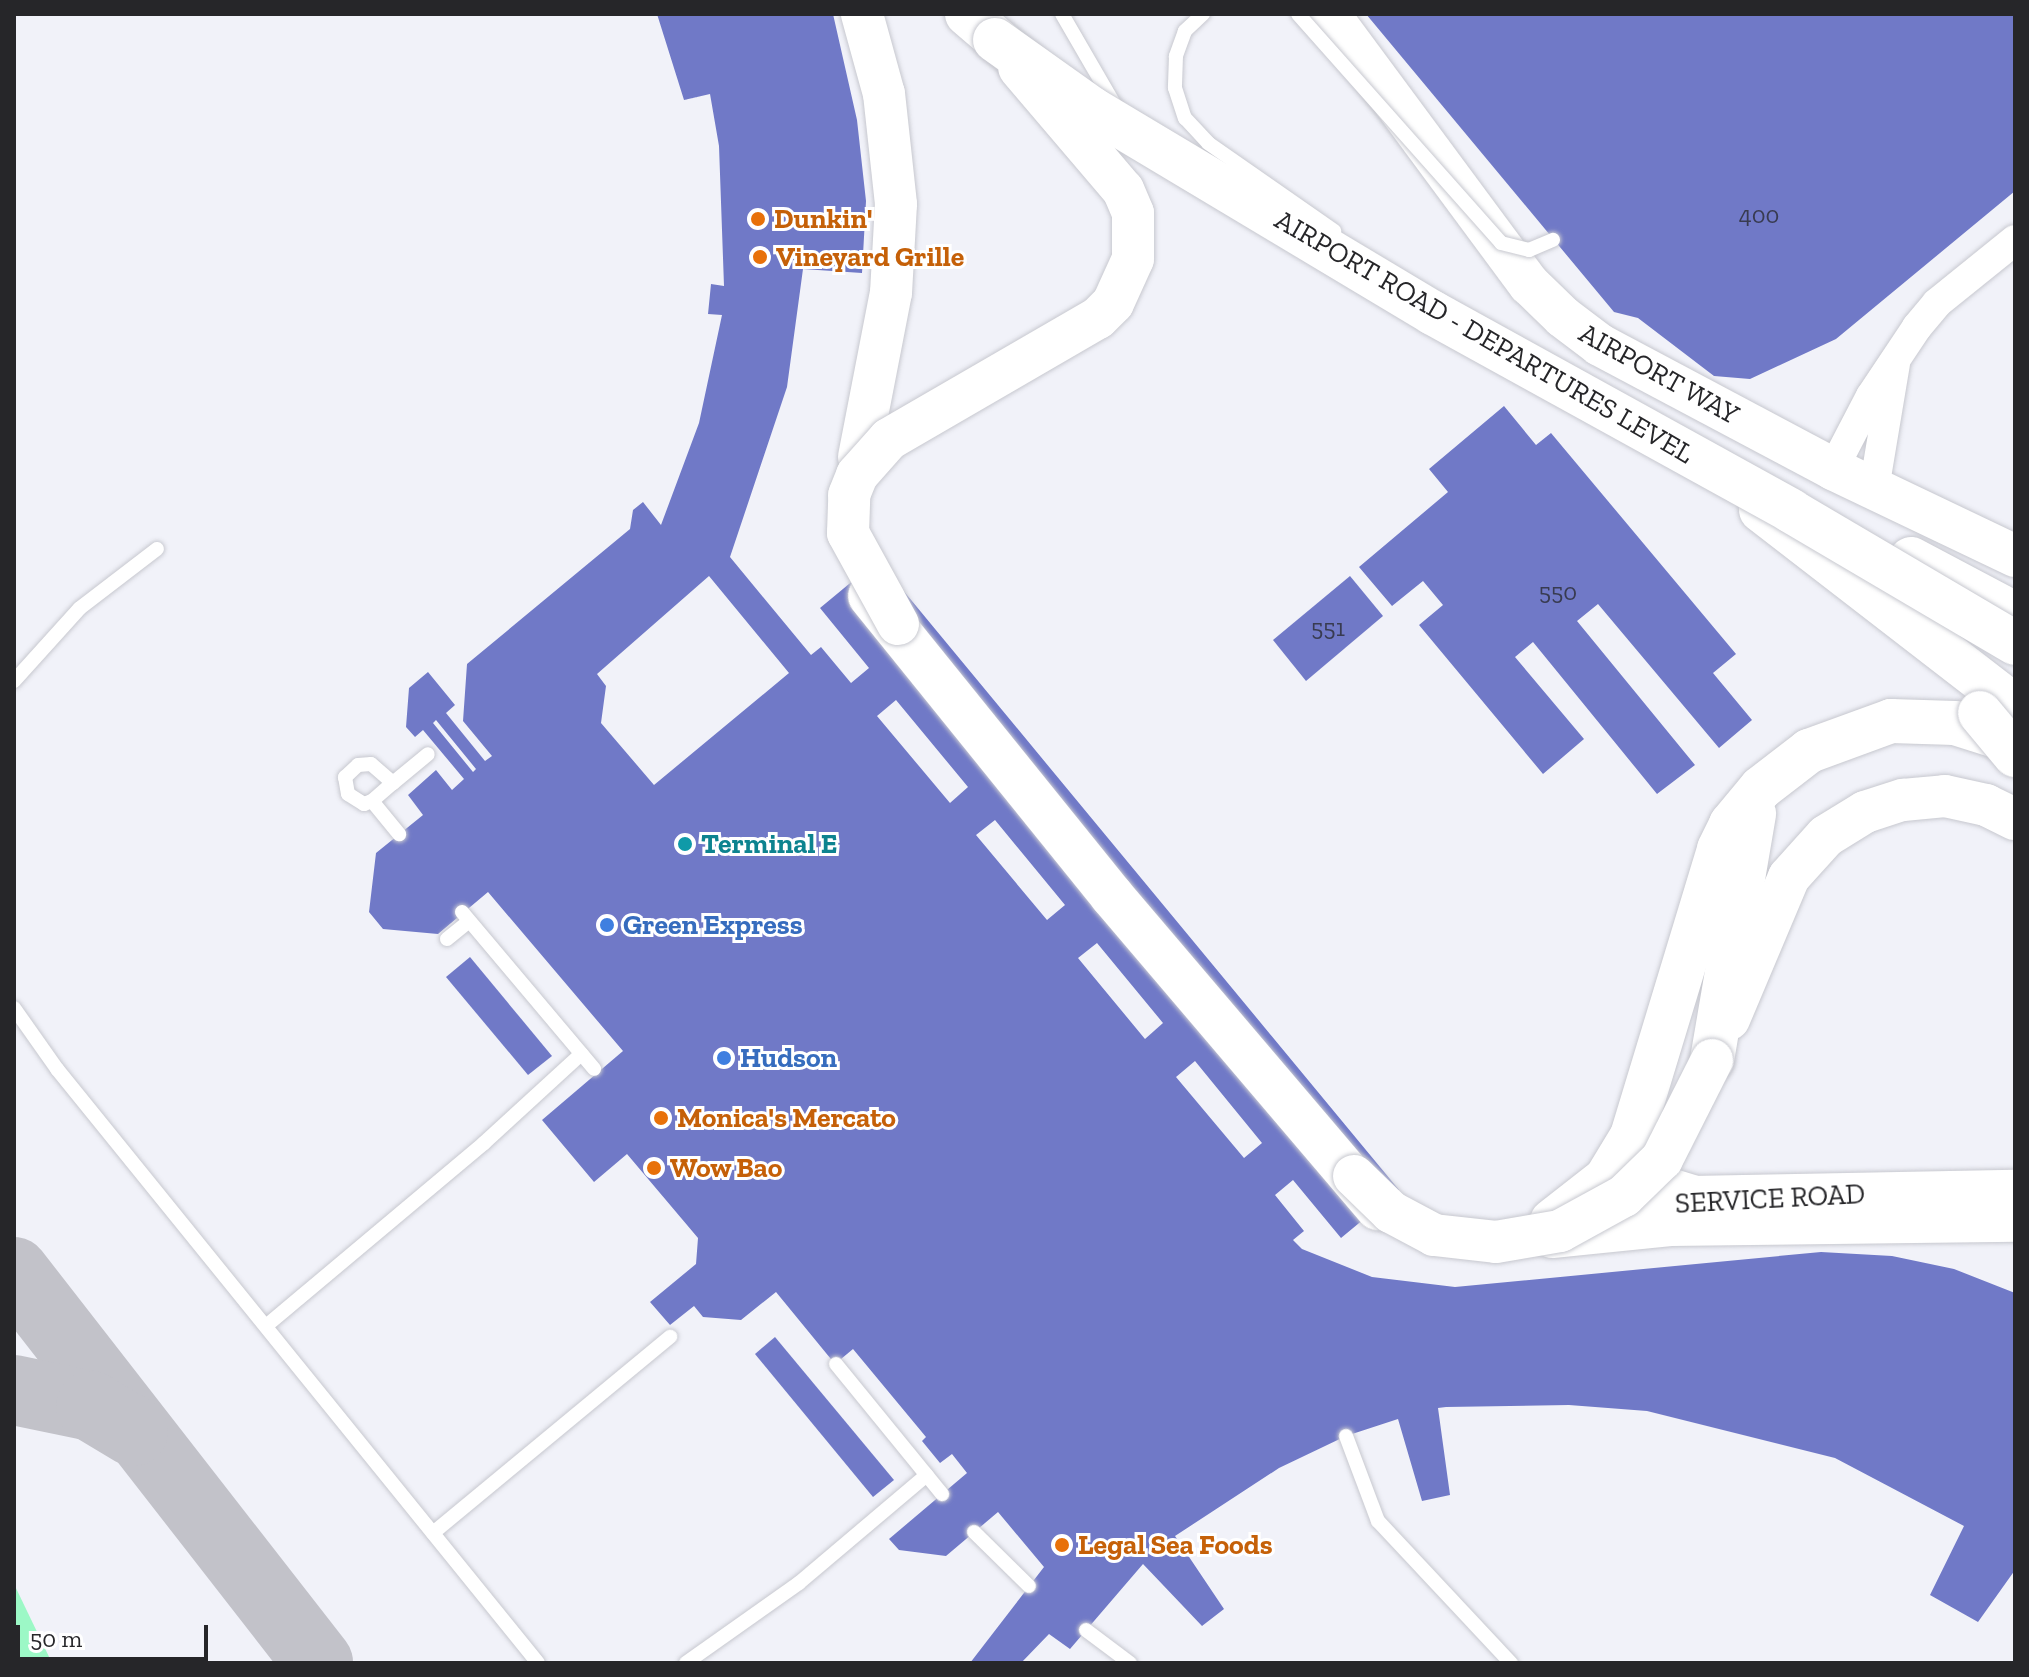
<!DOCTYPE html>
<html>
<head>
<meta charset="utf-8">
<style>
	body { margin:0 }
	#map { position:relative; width:2029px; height:1677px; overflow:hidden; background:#f1f2f9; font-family:"Zilla Slab",serif }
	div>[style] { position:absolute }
	.green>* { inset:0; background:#9cf8c6 }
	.taxiway>* { height:70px; margin:-35px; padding:0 35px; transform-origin:35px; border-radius:35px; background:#c2c2c9 }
	.building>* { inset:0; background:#7079c7 }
	.roads { filter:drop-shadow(0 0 2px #c7c8cf) drop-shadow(0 0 2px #c7c8cf) }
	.lane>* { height:14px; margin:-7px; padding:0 7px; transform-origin:7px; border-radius:7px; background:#fff }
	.street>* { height:30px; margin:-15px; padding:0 15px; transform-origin:15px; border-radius:15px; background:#fff }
	.secondary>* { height:42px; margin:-21px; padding:0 21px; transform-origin:21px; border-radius:21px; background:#fff }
	.primary>* { height:44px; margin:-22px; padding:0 22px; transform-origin:22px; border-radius:22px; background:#fff }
	.highway>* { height:44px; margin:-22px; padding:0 22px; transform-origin:22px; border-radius:22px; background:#fff }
	.bridges { filter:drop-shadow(0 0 2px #c7c8cf) drop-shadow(0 0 2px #c7c8cf) }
	.lane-bridge>* { height:14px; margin:-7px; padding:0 7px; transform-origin:7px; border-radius:7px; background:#fff }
	.secondary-bridge>* { height:42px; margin:-21px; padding:0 21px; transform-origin:21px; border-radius:21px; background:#fff }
	.primary-bridge>* { height:44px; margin:-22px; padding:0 22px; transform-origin:22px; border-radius:22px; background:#fff }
	.highway-bridge>* { height:44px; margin:-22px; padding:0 22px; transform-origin:22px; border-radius:22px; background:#fff }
	.dots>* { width:22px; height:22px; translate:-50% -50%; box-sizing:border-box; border:4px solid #fff; border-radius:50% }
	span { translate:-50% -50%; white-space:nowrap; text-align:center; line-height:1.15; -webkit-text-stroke:6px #fff; paint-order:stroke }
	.number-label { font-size:24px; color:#383b50 }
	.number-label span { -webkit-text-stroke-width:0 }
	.food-label { font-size:28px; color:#c56008; font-weight:700 }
	.left { translate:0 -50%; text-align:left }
	.street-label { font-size:28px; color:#262629 }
	.culture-label { font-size:28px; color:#0d838f; font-weight:700 }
	.shop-label { font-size:28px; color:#366cbe; font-weight:700 }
	.frame { position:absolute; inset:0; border:16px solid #262629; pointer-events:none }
	.scale { position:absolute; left:16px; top:1625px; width:192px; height:36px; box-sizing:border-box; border:4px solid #262629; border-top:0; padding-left:10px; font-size:24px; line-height:28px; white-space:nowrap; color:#262629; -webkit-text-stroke:6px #fff; paint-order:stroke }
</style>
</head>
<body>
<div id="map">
	<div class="green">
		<i style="clip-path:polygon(14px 1584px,52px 1663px,14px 1663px)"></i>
	</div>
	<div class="taxiway">
		<i style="left:14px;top:1272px;width:495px;rotate:52.1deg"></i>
		<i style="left:14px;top:1390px;width:79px;rotate:11.7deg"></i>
		<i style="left:91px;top:1406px;width:49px;rotate:30.8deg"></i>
	</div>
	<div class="building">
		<i style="clip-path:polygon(evenodd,657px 14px,833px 14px,857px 120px,866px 201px,862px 273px,803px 269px,787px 387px,730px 557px,811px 655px,821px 647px,851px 683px,869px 668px,820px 608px,878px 560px,1399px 1190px,1341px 1238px,1293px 1180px,1275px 1195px,1304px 1231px,1293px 1240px,1302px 1249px,1372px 1277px,1455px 1287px,1821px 1252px,1892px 1256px,1954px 1269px,2015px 1293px,2015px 1570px,1978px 1622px,1930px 1595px,1964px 1526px,1835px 1458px,1647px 1411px,1569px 1405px,1446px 1407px,1438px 1408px,1450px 1495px,1422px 1501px,1398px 1419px,1346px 1436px,1279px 1468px,1175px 1536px,1224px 1609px,1202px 1626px,1143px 1564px,1070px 1649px,1049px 1634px,1021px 1663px,970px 1663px,1044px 1567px,998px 1512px,946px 1556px,899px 1550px,889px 1539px,967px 1473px,952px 1454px,940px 1463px,922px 1441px,926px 1437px,853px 1349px,835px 1364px,776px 1292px,741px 1320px,703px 1317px,694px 1306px,670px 1325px,650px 1302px,696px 1264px,698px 1238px,627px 1154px,594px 1182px,542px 1120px,623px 1051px,488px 892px,438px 934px,383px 929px,369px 912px,376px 853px,423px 815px,408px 795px,436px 770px,452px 790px,464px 779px,423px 730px,415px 737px,406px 727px,409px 688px,428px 672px,455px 705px,446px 713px,485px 761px,492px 756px,463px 721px,467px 664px,630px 529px,633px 510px,643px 502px,661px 525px,699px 423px,722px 315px,708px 314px,711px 284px,724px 286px,719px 146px,710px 94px,684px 100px,657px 14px,709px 576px,789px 673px,654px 785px,601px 723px,606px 686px,597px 674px,709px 576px,657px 14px,896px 700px,968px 787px,950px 803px,877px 716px,896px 700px,657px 14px,436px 720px,476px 769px,473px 772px,433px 723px,436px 720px,657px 14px,995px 820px,1065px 905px,1047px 920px,976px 835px,995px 820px,657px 14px,1097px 943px,1163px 1023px,1145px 1039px,1078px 958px,1097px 943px,657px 14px,1195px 1061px,1262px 1143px,1244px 1158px,1176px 1077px,1195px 1061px)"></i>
		<i style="clip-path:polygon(1366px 14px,2015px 14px,2015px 191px,1836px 339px,1750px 379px,1714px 376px,1638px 318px,1614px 312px)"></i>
		<i style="clip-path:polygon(1504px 406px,1536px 445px,1551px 433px,1736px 654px,1713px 673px,1752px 720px,1719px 748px,1598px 604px,1577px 621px,1695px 765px,1657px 794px,1533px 642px,1515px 657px,1584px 739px,1543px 774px,1419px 625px,1443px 605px,1423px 581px,1392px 606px,1359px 567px,1448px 492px,1429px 469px)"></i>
		<i style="clip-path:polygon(1350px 576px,1383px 616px,1306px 681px,1273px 640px)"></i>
		<i style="clip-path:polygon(470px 957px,552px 1056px,528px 1075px,446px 977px)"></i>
		<i style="clip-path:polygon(775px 1337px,894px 1480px,873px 1497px,755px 1354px)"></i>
	</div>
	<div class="roads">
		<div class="lane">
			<i style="left:1062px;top:14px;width:108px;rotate:59.9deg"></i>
			<i style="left:14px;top:681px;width:98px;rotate:-47.9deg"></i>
			<i style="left:80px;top:608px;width:97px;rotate:-37.5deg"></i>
			<i style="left:393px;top:783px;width:29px;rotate:-139deg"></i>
			<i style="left:371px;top:764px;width:13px;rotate:176deg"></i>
			<i style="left:358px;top:765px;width:18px;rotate:137deg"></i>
			<i style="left:345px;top:777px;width:17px;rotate:80deg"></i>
			<i style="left:348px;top:794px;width:19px;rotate:32deg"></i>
			<i style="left:364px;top:804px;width:9px;rotate:-21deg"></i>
			<i style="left:372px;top:801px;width:28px;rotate:-41deg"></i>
			<i style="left:393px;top:783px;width:45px;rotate:-39.6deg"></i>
			<i style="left:372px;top:801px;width:43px;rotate:50.7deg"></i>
			<i style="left:462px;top:912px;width:205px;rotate:49.9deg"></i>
			<i style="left:447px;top:939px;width:28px;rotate:-39deg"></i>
			<i style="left:14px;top:1008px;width:75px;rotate:54.8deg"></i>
			<i style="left:57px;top:1069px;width:764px;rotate:51deg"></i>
			<i style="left:266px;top:1326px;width:285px;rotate:-40deg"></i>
			<i style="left:484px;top:1143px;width:132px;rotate:-42.5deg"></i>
			<i style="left:836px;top:1364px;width:168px;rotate:50.8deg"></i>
			<i style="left:1346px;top:1436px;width:91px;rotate:69.4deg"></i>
			<i style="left:1378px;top:1521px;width:195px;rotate:46.9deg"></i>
			<i style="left:974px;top:1532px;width:77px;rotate:44.5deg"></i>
			<i style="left:433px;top:1533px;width:308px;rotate:-39.6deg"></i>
			<i style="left:1086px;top:1630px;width:55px;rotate:36.9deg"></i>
			<i style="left:686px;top:1663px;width:138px;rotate:-35.3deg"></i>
			<i style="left:799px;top:1583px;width:167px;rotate:-40.2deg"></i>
		</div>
		<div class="street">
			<i style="left:1833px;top:469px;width:82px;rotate:-62.5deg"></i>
			<i style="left:1871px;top:396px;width:83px;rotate:-56.3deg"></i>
			<i style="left:1917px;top:327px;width:31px;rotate:-50deg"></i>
			<i style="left:1937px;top:303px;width:100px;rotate:-38.9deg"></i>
			<i style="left:1874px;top:489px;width:127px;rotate:-80.5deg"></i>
		</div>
		<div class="secondary">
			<i style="left:1329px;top:14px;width:336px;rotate:53.5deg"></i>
			<i style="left:1529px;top:284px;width:47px;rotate:44.1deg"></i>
			<i style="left:1563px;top:317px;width:46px;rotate:37.1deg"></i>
			<i style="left:1600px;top:345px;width:264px;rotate:28deg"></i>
			<i style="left:1833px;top:469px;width:202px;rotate:25.5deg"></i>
			<i style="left:859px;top:457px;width:167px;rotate:-79deg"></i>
			<i style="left:891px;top:293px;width:89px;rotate:-86.8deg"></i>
			<i style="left:896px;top:204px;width:111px;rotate:-96.2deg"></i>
			<i style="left:884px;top:94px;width:83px;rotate:-105.4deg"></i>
			<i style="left:1729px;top:1019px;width:154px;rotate:-67.1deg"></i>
			<i style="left:1789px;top:877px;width:55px;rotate:-47.9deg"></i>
			<i style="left:1826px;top:836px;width:46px;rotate:-31.6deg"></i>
			<i style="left:1865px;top:812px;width:40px;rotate:-18deg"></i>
			<i style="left:1903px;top:800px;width:42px;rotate:-5.4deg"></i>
			<i style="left:1945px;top:796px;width:42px;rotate:12.4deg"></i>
			<i style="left:1986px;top:805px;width:32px;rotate:26deg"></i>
			<i style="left:1657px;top:1205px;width:36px;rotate:-13deg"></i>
			<i style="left:1692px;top:1197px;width:323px;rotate:-1.1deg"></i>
		</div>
		<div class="primary">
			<i style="left:967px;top:14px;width:75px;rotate:40.7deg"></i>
			<i style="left:1911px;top:559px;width:118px;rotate:27.9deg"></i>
			<i style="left:870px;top:596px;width:385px;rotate:51.1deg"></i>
			<i style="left:1112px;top:896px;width:410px;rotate:49.6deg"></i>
		</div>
		<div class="highway">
			<i style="left:1761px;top:510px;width:321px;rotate:37.7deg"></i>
			<i style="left:1712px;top:1060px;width:250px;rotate:-80.3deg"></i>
			<i style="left:1632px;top:1143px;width:34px;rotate:73deg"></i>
			<i style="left:1642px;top:1175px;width:18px;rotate:38deg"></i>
			<i style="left:1656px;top:1186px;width:38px;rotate:17deg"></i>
			<i style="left:1552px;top:1221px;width:68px;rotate:-37.9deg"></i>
			<i style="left:1606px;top:1179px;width:50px;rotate:-58.8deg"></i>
			<i style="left:1632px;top:1136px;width:300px;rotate:-73.1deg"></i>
			<i style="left:1719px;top:849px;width:28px;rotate:-64deg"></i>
			<i style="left:1731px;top:824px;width:47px;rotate:-50.2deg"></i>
			<i style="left:1761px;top:788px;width:61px;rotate:-37.6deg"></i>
			<i style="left:1809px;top:751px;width:87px;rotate:-20.1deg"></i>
			<i style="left:1891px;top:721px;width:64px;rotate:1.8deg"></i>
			<i style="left:1955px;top:723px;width:63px;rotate:17.6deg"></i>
			<i style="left:1552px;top:1236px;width:121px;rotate:-5.7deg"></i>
			<i style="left:1672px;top:1224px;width:343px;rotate:-0.7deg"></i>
		</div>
	</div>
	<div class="bridges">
		<div class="lane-bridge">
			<i style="left:1203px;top:14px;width:25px;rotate:137deg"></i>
			<i style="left:1185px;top:31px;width:27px;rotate:110deg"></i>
			<i style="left:1176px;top:56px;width:32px;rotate:92deg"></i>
			<i style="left:1175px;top:88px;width:32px;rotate:72deg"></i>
			<i style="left:1185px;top:118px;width:34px;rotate:47deg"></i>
			<i style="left:1208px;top:143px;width:154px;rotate:34.9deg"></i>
			<i style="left:1298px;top:14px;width:306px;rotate:48.4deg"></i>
			<i style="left:1501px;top:243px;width:29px;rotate:14deg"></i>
			<i style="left:1529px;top:250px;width:26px;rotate:-23deg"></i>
		</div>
		<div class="secondary-bridge">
			<i style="left:898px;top:624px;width:104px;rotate:-118.8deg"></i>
			<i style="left:848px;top:533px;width:38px;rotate:-88deg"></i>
			<i style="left:849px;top:495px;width:22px;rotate:-68deg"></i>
			<i style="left:857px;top:475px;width:48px;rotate:-48.4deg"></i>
			<i style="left:889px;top:439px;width:241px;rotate:-30.1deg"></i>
			<i style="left:1098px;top:318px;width:21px;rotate:-45deg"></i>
			<i style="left:1113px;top:303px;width:48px;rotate:-65.6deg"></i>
			<i style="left:1133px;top:259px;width:46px;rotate:-90deg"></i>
			<i style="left:1133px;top:213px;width:25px;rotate:-113deg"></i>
			<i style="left:1123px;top:190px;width:160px;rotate:-130.4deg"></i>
			<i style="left:1354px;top:1176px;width:52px;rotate:44.2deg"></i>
			<i style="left:1391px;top:1212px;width:49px;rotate:28.1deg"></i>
			<i style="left:1434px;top:1235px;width:62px;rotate:6.4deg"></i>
			<i style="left:1496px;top:1242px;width:65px;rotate:-9.8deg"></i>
			<i style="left:1560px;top:1231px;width:73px;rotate:-28.7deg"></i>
			<i style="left:1624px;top:1196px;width:53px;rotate:-44.2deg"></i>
			<i style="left:1662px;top:1159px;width:111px;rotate:-63.2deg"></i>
		</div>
		<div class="primary-bridge">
			<i style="left:995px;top:40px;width:119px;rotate:35.4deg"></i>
			<i style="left:1092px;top:109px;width:397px;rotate:30.9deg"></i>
			<i style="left:1433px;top:313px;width:409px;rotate:28.9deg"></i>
			<i style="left:1791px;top:511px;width:260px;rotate:30.5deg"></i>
		</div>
		<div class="highway-bridge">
			<i style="left:1980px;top:713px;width:55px;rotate:50.2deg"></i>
		</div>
	</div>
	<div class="dots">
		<i style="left:758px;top:219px;background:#e8710a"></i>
		<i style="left:760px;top:257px;background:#e8710a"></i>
		<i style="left:685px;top:844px;background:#0f9aa8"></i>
		<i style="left:607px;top:925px;background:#3f7fe0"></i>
		<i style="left:724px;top:1058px;background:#3f7fe0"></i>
		<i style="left:661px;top:1118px;background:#e8710a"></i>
		<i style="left:654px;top:1168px;background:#e8710a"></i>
		<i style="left:1062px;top:1545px;background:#e8710a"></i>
	</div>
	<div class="number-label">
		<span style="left:1759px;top:215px">400</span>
		<span style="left:1558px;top:592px">550</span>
		<span style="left:1328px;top:628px">551</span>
	</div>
	<div class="food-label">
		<span class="left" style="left:774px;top:219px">Dunkin'</span>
		<span class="left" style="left:776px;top:257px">Vineyard Grille</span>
		<span class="left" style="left:677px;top:1118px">Monica's Mercato</span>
		<span class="left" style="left:670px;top:1168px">Wow Bao</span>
		<span class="left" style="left:1078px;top:1545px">Legal Sea Foods</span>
	</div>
	<div class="street-label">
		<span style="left:1484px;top:337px;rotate:30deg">AIRPORT ROAD - DEPARTURES LEVEL</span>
		<span style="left:1659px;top:374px;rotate:29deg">AIRPORT WAY</span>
		<span style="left:1770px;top:1199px;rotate:-3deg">SERVICE ROAD</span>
	</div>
	<div class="culture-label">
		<span class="left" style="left:701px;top:844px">Terminal E</span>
	</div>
	<div class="shop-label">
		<span class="left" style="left:623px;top:925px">Green Express</span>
		<span class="left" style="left:740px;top:1058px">Hudson</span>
	</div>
	<div class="frame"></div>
	<div class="scale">50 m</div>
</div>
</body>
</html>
